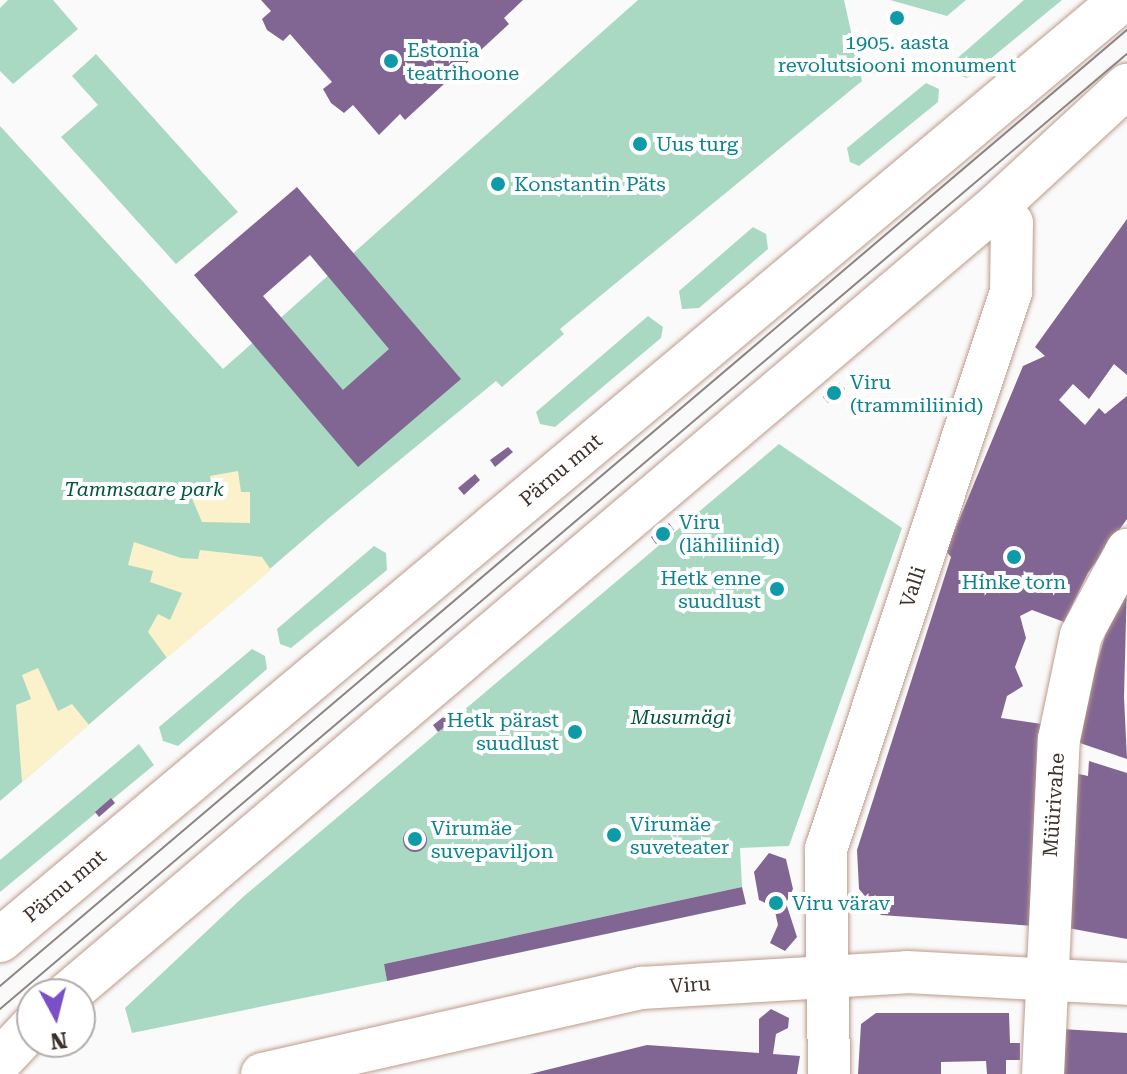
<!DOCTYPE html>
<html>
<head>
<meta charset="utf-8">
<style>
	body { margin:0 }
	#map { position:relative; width:1127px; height:1074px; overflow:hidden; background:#fafafa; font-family:"Roboto Serif",serif }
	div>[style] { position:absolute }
	.green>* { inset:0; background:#aad9c3 }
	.sand>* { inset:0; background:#fbf1cb }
	.building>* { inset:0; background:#816693 }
	.round { border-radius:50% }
	.roads { filter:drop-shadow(0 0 2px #bd9b8d) drop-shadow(0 0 2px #bd9b8d) }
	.minor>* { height:42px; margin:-21px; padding:0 21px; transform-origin:21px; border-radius:21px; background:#fff }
	.major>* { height:44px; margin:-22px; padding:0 22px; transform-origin:22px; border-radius:22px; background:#fff }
	.tram>* { height:2px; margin:-1px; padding:0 1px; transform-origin:1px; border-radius:1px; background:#8d8481 }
	.dots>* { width:22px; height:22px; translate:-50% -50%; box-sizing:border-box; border:4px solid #fff; border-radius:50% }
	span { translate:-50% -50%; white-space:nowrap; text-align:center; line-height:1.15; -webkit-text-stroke:8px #fff; paint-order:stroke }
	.culture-label { font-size:20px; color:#0d838f }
	.left { translate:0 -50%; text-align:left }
	.right { translate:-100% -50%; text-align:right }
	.street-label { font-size:20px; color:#3e302a }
	.park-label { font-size:20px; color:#02563c; font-style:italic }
	.north { position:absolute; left:16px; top:978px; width:80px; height:80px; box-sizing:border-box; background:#fff; border:2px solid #b2acaa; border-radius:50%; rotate:173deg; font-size:22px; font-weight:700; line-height:32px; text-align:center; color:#3e302a }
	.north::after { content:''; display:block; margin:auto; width:28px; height:36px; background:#7a4fc8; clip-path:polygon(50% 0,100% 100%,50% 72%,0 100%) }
</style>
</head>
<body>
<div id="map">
	<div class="green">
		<i style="clip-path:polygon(8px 0,53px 0,78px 29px,13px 84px,0 71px,0 8px)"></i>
		<i style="clip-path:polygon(638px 0,844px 0,862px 81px,560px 329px,564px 334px,502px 387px,496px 381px,329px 518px,0 801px,0 126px,223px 369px)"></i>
		<i style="clip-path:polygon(890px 0,966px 0,947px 16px)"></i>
		<i style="clip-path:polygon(1024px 0,1062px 0,967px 78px,955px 73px,953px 62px)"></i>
		<i style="clip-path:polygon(96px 54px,238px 212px,176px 264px,61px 137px,98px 105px,72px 76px)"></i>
		<i style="clip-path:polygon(926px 83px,939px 89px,938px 102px,859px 166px,850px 162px,847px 148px)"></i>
		<i style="clip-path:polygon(753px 227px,766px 234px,768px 249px,699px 308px,682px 309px,679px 291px)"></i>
		<i style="clip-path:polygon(648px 316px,663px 327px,661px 338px,555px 427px,540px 424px,536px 412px)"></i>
		<i style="clip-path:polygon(779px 444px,902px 528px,789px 846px,740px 848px,742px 887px,384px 964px,387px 981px,132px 1033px,125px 1008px,243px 897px)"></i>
		<i style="clip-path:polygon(374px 546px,386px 553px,387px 570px,291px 648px,280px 644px,277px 629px)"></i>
		<i style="clip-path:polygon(252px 649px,265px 656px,267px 669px,178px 746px,163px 741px,159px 727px)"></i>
		<i style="clip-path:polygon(139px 744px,154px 765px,0 892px,0 860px)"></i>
	</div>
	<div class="sand">
		<i style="clip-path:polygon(238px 471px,241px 492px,250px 492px,250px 523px,202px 522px,191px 496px,212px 494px,210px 476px)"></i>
		<i style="clip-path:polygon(134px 542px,181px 558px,198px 559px,200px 550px,262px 557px,271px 570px,167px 658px,148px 632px,158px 614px,170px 620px,182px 593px,150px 582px,153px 571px,128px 565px)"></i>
		<i style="clip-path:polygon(38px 668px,58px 711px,72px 704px,89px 725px,22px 782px,16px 705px,31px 699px,22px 675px)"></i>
	</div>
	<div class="building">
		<i style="clip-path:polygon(261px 0,523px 0,504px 18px,509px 24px,405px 120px,400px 114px,379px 135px,353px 105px,344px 113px,331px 103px,323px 89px,332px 82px,290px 34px,283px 41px,267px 30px,262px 19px,271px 11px)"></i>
		<i style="clip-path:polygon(evenodd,297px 187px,461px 379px,358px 467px,194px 275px,297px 187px,310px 255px,389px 349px,343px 390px,263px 296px,310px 255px)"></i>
		<i style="clip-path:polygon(1127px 219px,1127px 375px,1114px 364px,1089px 399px,1073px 384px,1059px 400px,1085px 425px,1099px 408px,1105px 414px,1127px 396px,1127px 519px,1088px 573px,1064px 622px,1032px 610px,1020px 616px,1026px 638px,1015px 667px,1023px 686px,1007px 696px,1001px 718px,1049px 725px,1034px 926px,881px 915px,859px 889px,857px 850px,951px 557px,946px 551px,1023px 366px,1045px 356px,1035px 347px)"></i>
		<i style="clip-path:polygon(839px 383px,845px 389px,828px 403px,823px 397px)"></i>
		<i style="clip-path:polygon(508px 447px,513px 452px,495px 467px,490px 460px)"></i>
		<i style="clip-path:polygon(475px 474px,480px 480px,464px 495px,458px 488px)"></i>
		<i style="clip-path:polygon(669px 523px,674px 530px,656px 544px,651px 537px)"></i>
		<i style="clip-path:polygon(1127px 581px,1124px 697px,1127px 759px,1074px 741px,1117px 595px)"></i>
		<i style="clip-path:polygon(451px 711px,456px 718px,438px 732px,433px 725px)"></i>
		<i style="clip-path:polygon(1089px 761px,1127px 773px,1127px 939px,1063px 927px,1070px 772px,1088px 776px)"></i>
		<i style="clip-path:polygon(111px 798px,115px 803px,99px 817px,95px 812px)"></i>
		<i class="round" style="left:403px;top:828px;width:24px;height:24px"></i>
		<i style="clip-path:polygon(769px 853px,786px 859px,793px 889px,786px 903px,797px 937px,785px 951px,770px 943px,778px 925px,774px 907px,759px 900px,754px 872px)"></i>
		<i style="clip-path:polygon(742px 887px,746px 904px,387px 981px,384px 964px)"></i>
		<i style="clip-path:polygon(771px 1009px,789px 1018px,788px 1028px,776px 1034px,773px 1054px,800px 1056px,797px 1074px,530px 1074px,647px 1045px,759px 1053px,759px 1019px)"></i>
		<i style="clip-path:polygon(876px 1013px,1009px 1013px,1010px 1043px,1020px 1043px,1020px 1060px,1006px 1060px,1006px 1074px,987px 1074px,986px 1061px,941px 1062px,941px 1074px,858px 1074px,861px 1024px)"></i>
		<i style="clip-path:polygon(1062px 1029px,1127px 1033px,1127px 1074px,1064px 1074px)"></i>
	</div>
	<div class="roads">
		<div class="minor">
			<i style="left:262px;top:1074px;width:389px;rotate:-12.8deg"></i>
			<i style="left:641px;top:988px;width:266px;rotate:-3.4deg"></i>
			<i style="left:907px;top:972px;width:220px;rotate:3.1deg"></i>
			<i style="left:829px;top:1074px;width:225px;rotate:-90.8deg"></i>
			<i style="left:826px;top:849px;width:587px;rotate:-71.63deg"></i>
			<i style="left:1011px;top:292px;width:69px;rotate:-89.2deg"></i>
			<i style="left:1012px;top:223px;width:23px;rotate:-128deg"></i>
			<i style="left:1043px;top:1074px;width:335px;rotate:-87.3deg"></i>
			<i style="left:1059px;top:739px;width:106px;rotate:-78.1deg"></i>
			<i style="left:1081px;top:635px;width:97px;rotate:-61.6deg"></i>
		</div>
		<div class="major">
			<i style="left:0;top:940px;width:1464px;rotate:-39.96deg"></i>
			<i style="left:68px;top:994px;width:1220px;rotate:-40.31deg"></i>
			<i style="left:998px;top:205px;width:176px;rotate:-42.7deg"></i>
			<i style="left:0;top:1061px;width:47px;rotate:-46.7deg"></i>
		</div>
	</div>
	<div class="tram">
		<i style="left:0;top:986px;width:1478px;rotate:-40.31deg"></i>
		<i style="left:0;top:1009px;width:1477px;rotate:-40.28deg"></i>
	</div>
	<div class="dots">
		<i style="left:897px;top:18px;background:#0f9aa8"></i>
		<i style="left:391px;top:61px;background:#0f9aa8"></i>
		<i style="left:640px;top:144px;background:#0f9aa8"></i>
		<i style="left:498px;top:184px;background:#0f9aa8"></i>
		<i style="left:834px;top:393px;background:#0f9aa8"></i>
		<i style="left:663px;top:534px;background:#0f9aa8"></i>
		<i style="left:1014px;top:557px;background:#0f9aa8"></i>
		<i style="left:777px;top:589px;background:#0f9aa8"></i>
		<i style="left:575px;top:732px;background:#0f9aa8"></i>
		<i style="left:614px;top:835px;background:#0f9aa8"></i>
		<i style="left:415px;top:839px;background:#0f9aa8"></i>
		<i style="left:776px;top:903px;background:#0f9aa8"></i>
	</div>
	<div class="culture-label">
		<span style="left:897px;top:54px">1905. aasta<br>revolutsiooni monument</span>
		<span class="left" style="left:407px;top:62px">Estonia<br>teatrihoone</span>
		<span class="left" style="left:656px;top:144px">Uus turg</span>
		<span class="left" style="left:514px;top:184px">Konstantin Päts</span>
		<span class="left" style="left:850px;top:394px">Viru<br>(trammiliinid)</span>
		<span class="left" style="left:679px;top:534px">Viru<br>(lähiliinid)</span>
		<span class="right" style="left:761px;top:590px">Hetk enne<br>suudlust</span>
		<span style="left:1014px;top:582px">Hinke torn</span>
		<span class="right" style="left:559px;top:732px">Hetk pärast<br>suudlust</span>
		<span class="left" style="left:630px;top:836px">Virumäe<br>suveteater</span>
		<span class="left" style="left:431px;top:840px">Virumäe<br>suvepaviljon</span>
		<span class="left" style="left:792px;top:903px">Viru värav</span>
	</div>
	<div class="street-label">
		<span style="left:561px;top:470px;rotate:-40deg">Pärnu mnt</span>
		<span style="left:913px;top:587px;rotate:-72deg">Valli</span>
		<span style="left:1054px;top:805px;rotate:-86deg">Müürivahe</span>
		<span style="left:65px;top:886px;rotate:-40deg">Pärnu mnt</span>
		<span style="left:690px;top:985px;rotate:-4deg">Viru</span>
	</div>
	<div class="park-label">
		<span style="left:144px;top:489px">Tammsaare park</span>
		<span style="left:681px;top:717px">Musumägi</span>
	</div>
	<div class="north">N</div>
</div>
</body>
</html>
